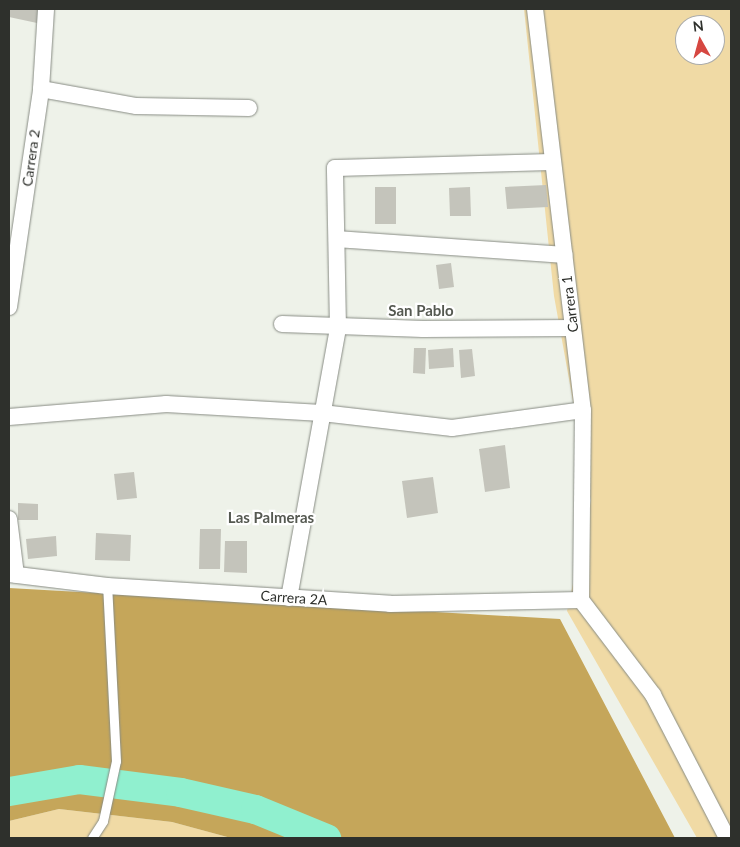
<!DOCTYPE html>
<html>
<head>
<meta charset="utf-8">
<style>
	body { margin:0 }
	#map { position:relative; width:740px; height:847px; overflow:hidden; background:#eef2e9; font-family:Lato,sans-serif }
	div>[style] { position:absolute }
	.green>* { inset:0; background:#f0daa5 }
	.forest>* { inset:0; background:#c5a65a }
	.river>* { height:29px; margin:-14.5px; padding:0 14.5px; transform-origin:14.5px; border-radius:14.5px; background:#90f0cf }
	.building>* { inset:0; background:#c4c4bb }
	.roads { filter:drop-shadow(0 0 1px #888c84) drop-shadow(0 0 1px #888c84) }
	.lane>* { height:9px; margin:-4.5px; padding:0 4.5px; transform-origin:4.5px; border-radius:4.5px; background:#fff }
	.street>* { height:16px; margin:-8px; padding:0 8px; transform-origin:8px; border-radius:8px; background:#fff }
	span { translate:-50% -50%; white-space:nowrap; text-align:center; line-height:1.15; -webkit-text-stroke:4.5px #fff; paint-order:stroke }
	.street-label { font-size:14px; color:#2e302c }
	.neighbourhood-label { font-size:15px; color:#555951; font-weight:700 }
	.frame { position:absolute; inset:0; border:10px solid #2e302c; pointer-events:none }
	.north { position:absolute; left:675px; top:15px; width:50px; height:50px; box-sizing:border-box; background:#fff; border:1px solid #abacab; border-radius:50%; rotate:353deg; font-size:14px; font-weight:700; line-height:20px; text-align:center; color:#2e302c }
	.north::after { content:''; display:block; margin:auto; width:18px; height:22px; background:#d64741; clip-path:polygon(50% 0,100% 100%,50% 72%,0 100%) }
</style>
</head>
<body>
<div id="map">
	<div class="green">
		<i style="clip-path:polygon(evenodd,524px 9px,731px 9px,731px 833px,726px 838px,697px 838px,567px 611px,591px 501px,554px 296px,524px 9px,685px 25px,715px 25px,715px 55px,685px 55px,685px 25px)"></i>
		<i style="clip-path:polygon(59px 809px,172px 822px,231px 838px,9px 838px,9px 821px)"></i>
	</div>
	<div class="forest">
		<i style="clip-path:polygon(9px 588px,560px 619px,675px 838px,231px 838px,172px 822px,59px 809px,9px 821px)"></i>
	</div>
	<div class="river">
		<i style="left:9px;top:791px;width:71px;rotate:-9.7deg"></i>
		<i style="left:79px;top:779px;width:102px;rotate:7.3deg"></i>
		<i style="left:180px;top:792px;width:77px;rotate:12.8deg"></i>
		<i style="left:255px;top:809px;width:77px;rotate:22.2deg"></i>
	</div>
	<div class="building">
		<i style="clip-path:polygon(9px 9px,40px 9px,37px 23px,9px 17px)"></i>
		<i style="clip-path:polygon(546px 185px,548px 207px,507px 209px,505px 187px)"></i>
		<i style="clip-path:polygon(375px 187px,396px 187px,396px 224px,375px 224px)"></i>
		<i style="clip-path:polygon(470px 187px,471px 216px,450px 216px,449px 188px)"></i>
		<i style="clip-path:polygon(451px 263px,454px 287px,439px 289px,436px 265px)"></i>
		<i style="clip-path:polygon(414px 348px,426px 348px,425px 374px,413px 373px)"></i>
		<i style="clip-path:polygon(453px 348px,454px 367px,429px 369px,428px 350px)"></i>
		<i style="clip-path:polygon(472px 349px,475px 376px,461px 378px,459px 350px)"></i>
		<i style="clip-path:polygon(505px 445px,510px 488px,485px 492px,479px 449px)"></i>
		<i style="clip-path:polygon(134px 472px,137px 498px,117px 500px,114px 474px)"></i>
		<i style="clip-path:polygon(433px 477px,438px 513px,407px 518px,402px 481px)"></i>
		<i style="clip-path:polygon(18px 503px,38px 504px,38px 520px,18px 520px)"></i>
		<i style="clip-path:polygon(200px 529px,221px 529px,220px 569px,199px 569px)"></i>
		<i style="clip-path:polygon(96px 533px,131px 535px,130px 561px,95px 560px)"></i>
		<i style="clip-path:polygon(56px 536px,57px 556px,28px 559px,26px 539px)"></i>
		<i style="clip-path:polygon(225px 541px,247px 541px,247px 573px,224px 572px)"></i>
	</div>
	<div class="roads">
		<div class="lane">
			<i style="left:92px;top:838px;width:20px;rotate:-57deg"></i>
			<i style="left:103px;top:821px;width:61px;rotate:-77.8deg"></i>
			<i style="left:116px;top:761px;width:175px;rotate:-92.9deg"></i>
		</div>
		<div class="street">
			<i style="left:535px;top:9px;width:404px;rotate:83.2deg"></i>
			<i style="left:583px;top:410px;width:190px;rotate:90.6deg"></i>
			<i style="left:41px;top:89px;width:97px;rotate:10.1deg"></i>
			<i style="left:136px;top:106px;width:113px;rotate:1deg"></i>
			<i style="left:337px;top:239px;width:228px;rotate:4deg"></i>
			<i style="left:9px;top:307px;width:220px;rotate:-81.6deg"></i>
			<i style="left:41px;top:89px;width:80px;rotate:-86.4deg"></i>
			<i style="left:282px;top:324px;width:141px;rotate:2deg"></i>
			<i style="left:423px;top:329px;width:150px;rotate:-0.4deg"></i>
			<i style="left:9px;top:417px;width:158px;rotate:-4.7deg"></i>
			<i style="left:166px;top:404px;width:156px;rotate:3.3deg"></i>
			<i style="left:322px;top:413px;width:131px;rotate:6.6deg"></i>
			<i style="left:452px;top:428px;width:132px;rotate:-7.8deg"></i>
			<i style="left:9px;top:519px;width:56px;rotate:82.9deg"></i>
			<i style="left:9px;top:574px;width:99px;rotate:7deg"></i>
			<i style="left:107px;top:586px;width:284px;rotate:3.6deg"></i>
			<i style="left:390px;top:604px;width:191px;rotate:-1.2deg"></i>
			<i style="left:289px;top:598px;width:274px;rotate:-79.7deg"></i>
			<i style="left:338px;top:328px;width:160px;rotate:-91.1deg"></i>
			<i style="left:335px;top:168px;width:217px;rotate:-1.6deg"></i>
			<i style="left:581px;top:600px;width:119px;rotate:52.8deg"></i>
			<i style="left:653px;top:695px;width:161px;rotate:62.6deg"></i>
		</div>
	</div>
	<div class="street-label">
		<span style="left:31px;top:158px;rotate:-82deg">Carrera 2</span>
		<span style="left:570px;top:304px;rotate:-97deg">Carrera 1</span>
		<span style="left:294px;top:598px;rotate:4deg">Carrera 2A</span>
	</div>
	<div class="neighbourhood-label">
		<span style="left:421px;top:311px">San Pablo</span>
		<span style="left:271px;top:518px">Las Palmeras</span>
	</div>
	<div class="frame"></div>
	<div class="north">N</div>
</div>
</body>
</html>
